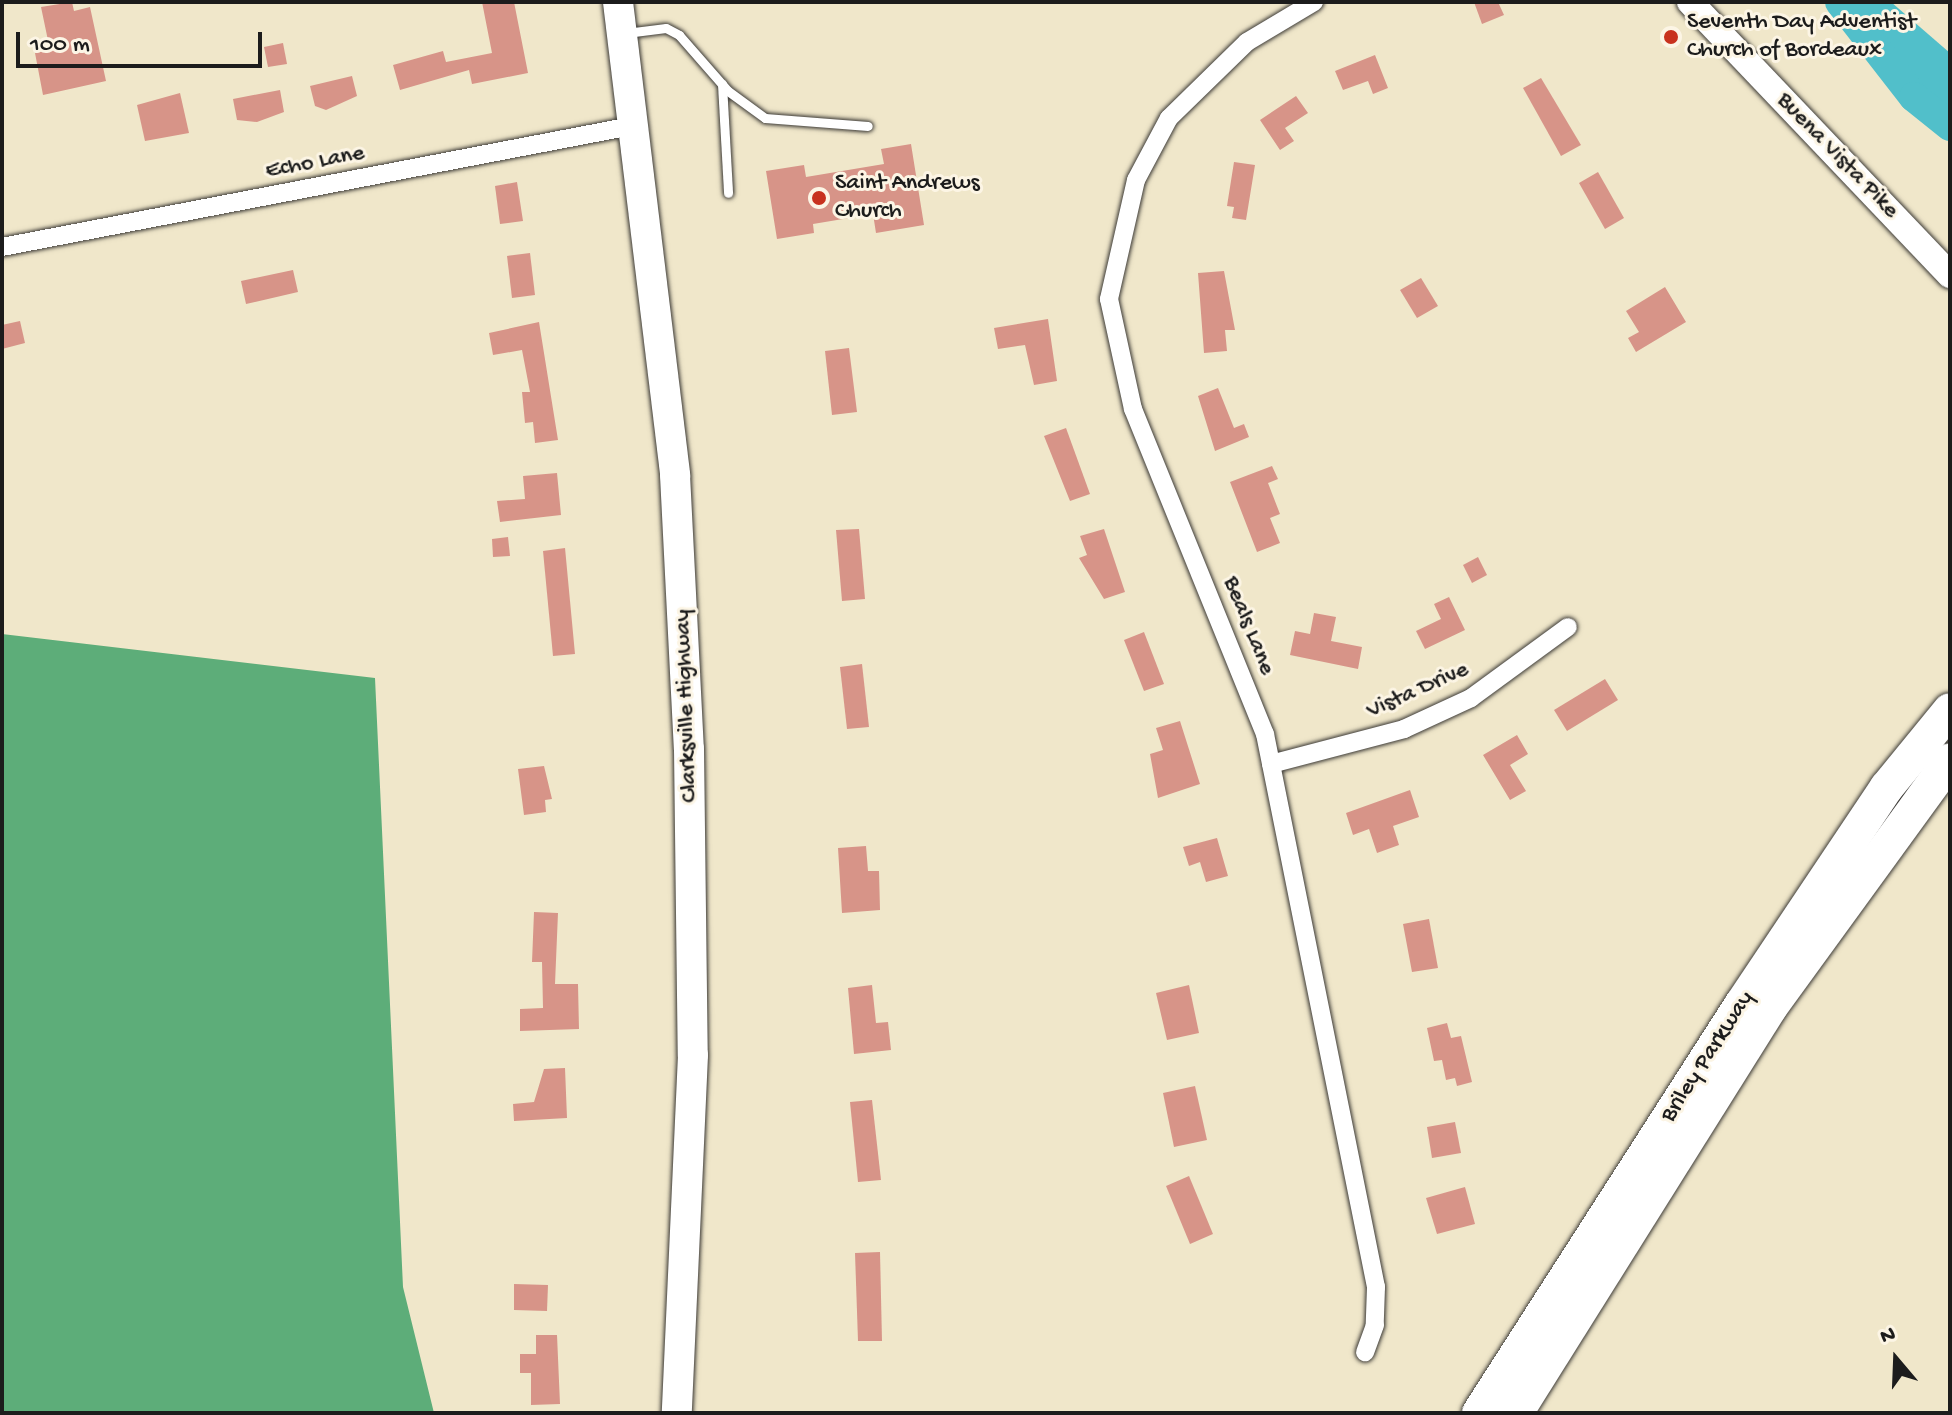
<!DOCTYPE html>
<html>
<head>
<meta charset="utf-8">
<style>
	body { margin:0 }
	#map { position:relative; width:1952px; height:1415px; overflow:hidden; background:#f0e7ca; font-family:"Gochi Hand",sans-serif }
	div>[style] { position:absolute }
	.forest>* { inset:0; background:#5dad79 }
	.water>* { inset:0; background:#51bfca }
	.river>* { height:30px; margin:-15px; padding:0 15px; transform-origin:15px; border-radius:15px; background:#51bfca }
	.building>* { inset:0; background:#d79488 }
	.roads { filter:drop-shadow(0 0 2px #3c3a36) drop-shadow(0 0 2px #3c3a36) }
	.lane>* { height:9px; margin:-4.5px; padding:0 4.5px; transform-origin:4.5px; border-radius:4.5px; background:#fff }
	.street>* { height:18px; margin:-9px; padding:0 9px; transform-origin:9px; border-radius:9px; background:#fff }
	.secondary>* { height:26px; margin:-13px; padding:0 13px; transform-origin:13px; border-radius:13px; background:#fff }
	.primary>* { height:30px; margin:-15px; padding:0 15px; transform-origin:15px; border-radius:15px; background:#fff }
	.highway>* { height:34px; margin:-17px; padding:0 17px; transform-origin:17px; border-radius:17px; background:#fff }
	.dots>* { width:22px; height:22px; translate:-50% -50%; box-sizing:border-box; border:4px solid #fcf5e5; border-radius:50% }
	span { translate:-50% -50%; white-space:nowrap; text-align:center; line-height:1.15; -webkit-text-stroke:6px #fcf5e5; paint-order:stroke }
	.poi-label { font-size:24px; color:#1c1c1c }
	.left { translate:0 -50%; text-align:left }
	.street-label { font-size:24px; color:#1c1c1c }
	.frame { position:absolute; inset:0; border:4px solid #1c1c1c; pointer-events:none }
	.north { position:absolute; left:1856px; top:1319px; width:80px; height:80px; -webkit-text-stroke:6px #fcf5e5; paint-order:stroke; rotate:341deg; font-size:22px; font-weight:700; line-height:32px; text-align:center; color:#1c1c1c }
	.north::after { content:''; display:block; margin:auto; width:28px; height:36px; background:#1c1c1c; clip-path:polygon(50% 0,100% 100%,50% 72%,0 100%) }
	.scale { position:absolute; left:16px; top:32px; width:246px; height:36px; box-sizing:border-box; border:4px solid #1c1c1c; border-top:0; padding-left:10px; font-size:24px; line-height:28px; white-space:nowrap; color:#1c1c1c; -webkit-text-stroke:6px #fcf5e5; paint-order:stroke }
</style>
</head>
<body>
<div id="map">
	<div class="forest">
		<i style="clip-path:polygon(2px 634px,375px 678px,403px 1287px,434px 1413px,2px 1413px)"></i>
	</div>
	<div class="water">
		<i style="clip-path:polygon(1824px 2px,1891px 2px,1950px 53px,1950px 125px)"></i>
	</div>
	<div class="river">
		<i style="left:1840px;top:2px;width:120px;rotate:52.1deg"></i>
		<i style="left:1914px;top:97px;width:46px;rotate:38.9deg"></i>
	</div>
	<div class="building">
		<i style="clip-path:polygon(72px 2px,74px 11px,90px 7px,106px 81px,43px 95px,35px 53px,50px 50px,41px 7px)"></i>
		<i style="clip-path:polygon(482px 2px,514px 2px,528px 73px,472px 84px,469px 70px,400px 90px,393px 65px,443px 51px,446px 62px,492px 53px)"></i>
		<i style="clip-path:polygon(1474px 2px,1498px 2px,1504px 15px,1482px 24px)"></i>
		<i style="clip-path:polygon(283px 43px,287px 64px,268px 67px,264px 47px)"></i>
		<i style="clip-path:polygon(1375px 55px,1388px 88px,1373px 94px,1368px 81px,1343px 90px,1335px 71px)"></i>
		<i style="clip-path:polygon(352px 76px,357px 96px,326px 110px,315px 106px,310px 86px)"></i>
		<i style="clip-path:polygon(1541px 78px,1581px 145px,1561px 156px,1523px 88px)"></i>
		<i style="clip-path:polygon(280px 90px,284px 112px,257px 122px,237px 120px,233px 99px)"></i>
		<i style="clip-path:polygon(180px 93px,189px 133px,145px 141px,137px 105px)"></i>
		<i style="clip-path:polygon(1296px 96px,1308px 113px,1285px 128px,1294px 141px,1280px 150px,1260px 120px)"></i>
		<i style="clip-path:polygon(911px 144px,924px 225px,876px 233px,873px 214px,813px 224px,814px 233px,777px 239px,766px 171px,804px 165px,806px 177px,884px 164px,881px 149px)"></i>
		<i style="clip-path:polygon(1234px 162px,1255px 165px,1246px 220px,1232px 218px,1234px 207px,1227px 206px)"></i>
		<i style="clip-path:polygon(1598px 172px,1624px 218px,1605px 229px,1579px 183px)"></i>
		<i style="clip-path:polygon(517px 182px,523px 221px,500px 224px,495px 186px)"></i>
		<i style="clip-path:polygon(530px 253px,535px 295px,512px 298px,507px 256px)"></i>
		<i style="clip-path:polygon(293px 270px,298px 292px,246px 304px,241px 281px)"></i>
		<i style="clip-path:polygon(1224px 271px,1235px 330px,1225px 330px,1227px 351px,1204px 353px,1198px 273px)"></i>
		<i style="clip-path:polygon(1421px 278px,1438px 306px,1417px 318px,1400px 290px)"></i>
		<i style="clip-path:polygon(1665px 287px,1686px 322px,1636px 352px,1628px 338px,1639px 332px,1626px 311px)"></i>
		<i style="clip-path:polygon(1048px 319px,1057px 381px,1034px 385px,1025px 345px,998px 349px,994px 328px)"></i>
		<i style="clip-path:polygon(20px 321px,25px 343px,2px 349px,2px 325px)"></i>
		<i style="clip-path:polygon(539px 322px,558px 440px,535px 443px,533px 422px,525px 423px,522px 392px,530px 392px,522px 350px,493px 355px,489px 333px)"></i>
		<i style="clip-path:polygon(849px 348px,857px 412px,832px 415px,825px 351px)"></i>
		<i style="clip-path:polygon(1218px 388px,1234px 428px,1244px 424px,1249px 437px,1215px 451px,1198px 396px)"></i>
		<i style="clip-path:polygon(1066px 428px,1090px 494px,1070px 501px,1044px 436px)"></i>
		<i style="clip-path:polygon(1272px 466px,1278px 479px,1268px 483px,1280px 514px,1270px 518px,1280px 543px,1257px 552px,1230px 482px)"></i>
		<i style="clip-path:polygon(557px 473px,561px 515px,500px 522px,497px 501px,525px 499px,523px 476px)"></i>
		<i style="clip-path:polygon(859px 529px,865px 599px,842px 601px,836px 530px)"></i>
		<i style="clip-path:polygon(1104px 529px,1125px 592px,1104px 599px,1079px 558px,1087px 555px,1080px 536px)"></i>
		<i style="clip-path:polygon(508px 537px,510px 556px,493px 557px,492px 539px)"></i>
		<i style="clip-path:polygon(565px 548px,575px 654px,553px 656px,543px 551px)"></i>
		<i style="clip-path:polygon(1478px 557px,1487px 575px,1472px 583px,1463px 565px)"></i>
		<i style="clip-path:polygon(1449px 597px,1465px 630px,1425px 649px,1416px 631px,1441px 619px,1434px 604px)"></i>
		<i style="clip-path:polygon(1314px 613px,1336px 617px,1331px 641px,1362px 647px,1358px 669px,1290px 655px,1295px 631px,1310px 634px)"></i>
		<i style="clip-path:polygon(1144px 632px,1164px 684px,1144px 691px,1124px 640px)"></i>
		<i style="clip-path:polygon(862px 664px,869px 727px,847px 729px,840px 667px)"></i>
		<i style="clip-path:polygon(1605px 679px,1618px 700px,1567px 731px,1554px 710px)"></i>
		<i style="clip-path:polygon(1180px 721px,1200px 784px,1158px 798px,1150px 754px,1163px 750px,1156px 728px)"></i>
		<i style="clip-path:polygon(1517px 735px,1528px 754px,1510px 765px,1526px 791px,1510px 800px,1483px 755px)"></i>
		<i style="clip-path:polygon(544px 766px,552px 799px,545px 800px,546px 812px,524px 815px,518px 769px)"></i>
		<i style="clip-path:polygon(1410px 790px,1419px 817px,1393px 826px,1399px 845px,1377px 853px,1369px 829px,1353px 835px,1346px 813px)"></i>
		<i style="clip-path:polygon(1217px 838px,1228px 876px,1206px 882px,1200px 862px,1189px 866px,1183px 847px)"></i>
		<i style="clip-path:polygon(866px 846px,868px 871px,879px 871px,880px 910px,842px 913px,838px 848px)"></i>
		<i style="clip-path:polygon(534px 912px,558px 913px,555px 984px,578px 984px,579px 1029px,520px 1031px,520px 1009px,543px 1008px,542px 962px,532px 962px)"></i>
		<i style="clip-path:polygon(1429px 919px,1438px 968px,1412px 972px,1403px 924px)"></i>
		<i style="clip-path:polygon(872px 985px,876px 1023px,888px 1022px,891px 1050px,854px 1054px,848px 988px)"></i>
		<i style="clip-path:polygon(1189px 985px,1199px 1033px,1167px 1040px,1156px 993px)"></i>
		<i style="clip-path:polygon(1447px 1023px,1451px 1038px,1461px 1036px,1472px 1082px,1457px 1086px,1455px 1078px,1446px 1080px,1442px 1060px,1434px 1061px,1427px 1028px)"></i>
		<i style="clip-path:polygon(565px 1068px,567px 1118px,514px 1121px,513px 1104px,534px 1102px,544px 1069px)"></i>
		<i style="clip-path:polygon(1195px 1086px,1207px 1140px,1174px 1147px,1163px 1093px)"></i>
		<i style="clip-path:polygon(872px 1100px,881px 1180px,858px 1182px,850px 1102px)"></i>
		<i style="clip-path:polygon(1455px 1122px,1461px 1153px,1432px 1158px,1427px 1127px)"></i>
		<i style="clip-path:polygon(1189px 1176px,1213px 1234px,1190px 1244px,1166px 1186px)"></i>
		<i style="clip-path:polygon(1465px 1187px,1475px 1224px,1437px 1234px,1426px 1198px)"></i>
		<i style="clip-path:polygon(880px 1252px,882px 1341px,858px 1341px,855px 1253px)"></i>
		<i style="clip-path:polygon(514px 1284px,548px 1285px,547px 1311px,514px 1310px)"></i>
		<i style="clip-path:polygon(536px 1335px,557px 1335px,560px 1404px,531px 1405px,531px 1373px,520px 1373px,520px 1354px,536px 1354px)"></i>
	</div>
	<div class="roads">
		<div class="lane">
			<i style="left:626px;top:33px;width:40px;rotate:-7.1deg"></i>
			<i style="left:666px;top:28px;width:15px;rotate:28deg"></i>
			<i style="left:679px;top:35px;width:74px;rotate:48.8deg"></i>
			<i style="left:728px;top:91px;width:46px;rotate:36.1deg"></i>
			<i style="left:765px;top:118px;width:103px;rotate:4.4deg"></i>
			<i style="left:722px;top:84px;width:109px;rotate:86.8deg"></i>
		</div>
		<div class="street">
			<i style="left:1314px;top:2px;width:78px;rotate:149.2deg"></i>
			<i style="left:1247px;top:42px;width:109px;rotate:135.7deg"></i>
			<i style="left:1169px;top:118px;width:70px;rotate:118deg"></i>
			<i style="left:1136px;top:180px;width:122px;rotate:102.8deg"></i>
			<i style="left:1109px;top:299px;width:113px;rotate:77.7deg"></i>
			<i style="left:1133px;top:409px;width:351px;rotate:67.9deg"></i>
			<i style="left:1265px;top:734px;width:564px;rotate:78.65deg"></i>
			<i style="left:1376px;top:1287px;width:38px;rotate:92deg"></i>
			<i style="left:1375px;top:1325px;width:29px;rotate:110deg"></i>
			<i style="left:2px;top:247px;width:647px;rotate:-10.88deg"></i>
			<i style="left:1271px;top:764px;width:138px;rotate:-14.7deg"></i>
			<i style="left:1404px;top:729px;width:74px;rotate:-24.8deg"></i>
			<i style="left:1471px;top:698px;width:120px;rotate:-36.2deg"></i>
		</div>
		<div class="secondary">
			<i style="left:1690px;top:2px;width:377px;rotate:46.4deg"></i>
		</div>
		<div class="primary">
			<i style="left:618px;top:2px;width:476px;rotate:83.1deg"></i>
			<i style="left:675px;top:475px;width:274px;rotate:87.1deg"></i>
			<i style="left:689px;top:749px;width:306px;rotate:89.3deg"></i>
			<i style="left:693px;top:1055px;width:358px;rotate:92.6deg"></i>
		</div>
		<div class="highway">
			<i style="left:1479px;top:1413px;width:485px;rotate:-57.3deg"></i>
			<i style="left:1741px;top:1005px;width:262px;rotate:-56.2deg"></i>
			<i style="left:1887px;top:787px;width:99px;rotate:-50.7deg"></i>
			<i style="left:1516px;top:1413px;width:478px;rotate:-57.9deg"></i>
			<i style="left:1770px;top:1008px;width:306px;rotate:-54deg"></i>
		</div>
	</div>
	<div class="dots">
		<i style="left:1671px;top:37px;background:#c8321e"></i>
		<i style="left:819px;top:198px;background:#c8321e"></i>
	</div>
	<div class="poi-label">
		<span class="left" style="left:1687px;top:37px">Seventh Day Adventist<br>Church of Bordeaux</span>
		<span class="left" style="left:835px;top:198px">Saint Andrews<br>Church</span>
	</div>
	<div class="street-label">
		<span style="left:1837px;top:156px;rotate:46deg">Buena Vista Pike</span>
		<span style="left:315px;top:163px;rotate:-11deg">Echo Lane</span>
		<span style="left:1248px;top:626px;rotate:68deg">Beals Lane</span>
		<span style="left:1418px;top:691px;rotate:-24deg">Vista Drive</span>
		<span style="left:687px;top:706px;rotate:-92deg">Clarksville Highway</span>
		<span style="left:1708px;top:1057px;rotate:-57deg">Briley Parkway</span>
	</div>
	<div class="frame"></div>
	<div class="north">N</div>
	<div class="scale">100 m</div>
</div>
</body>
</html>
